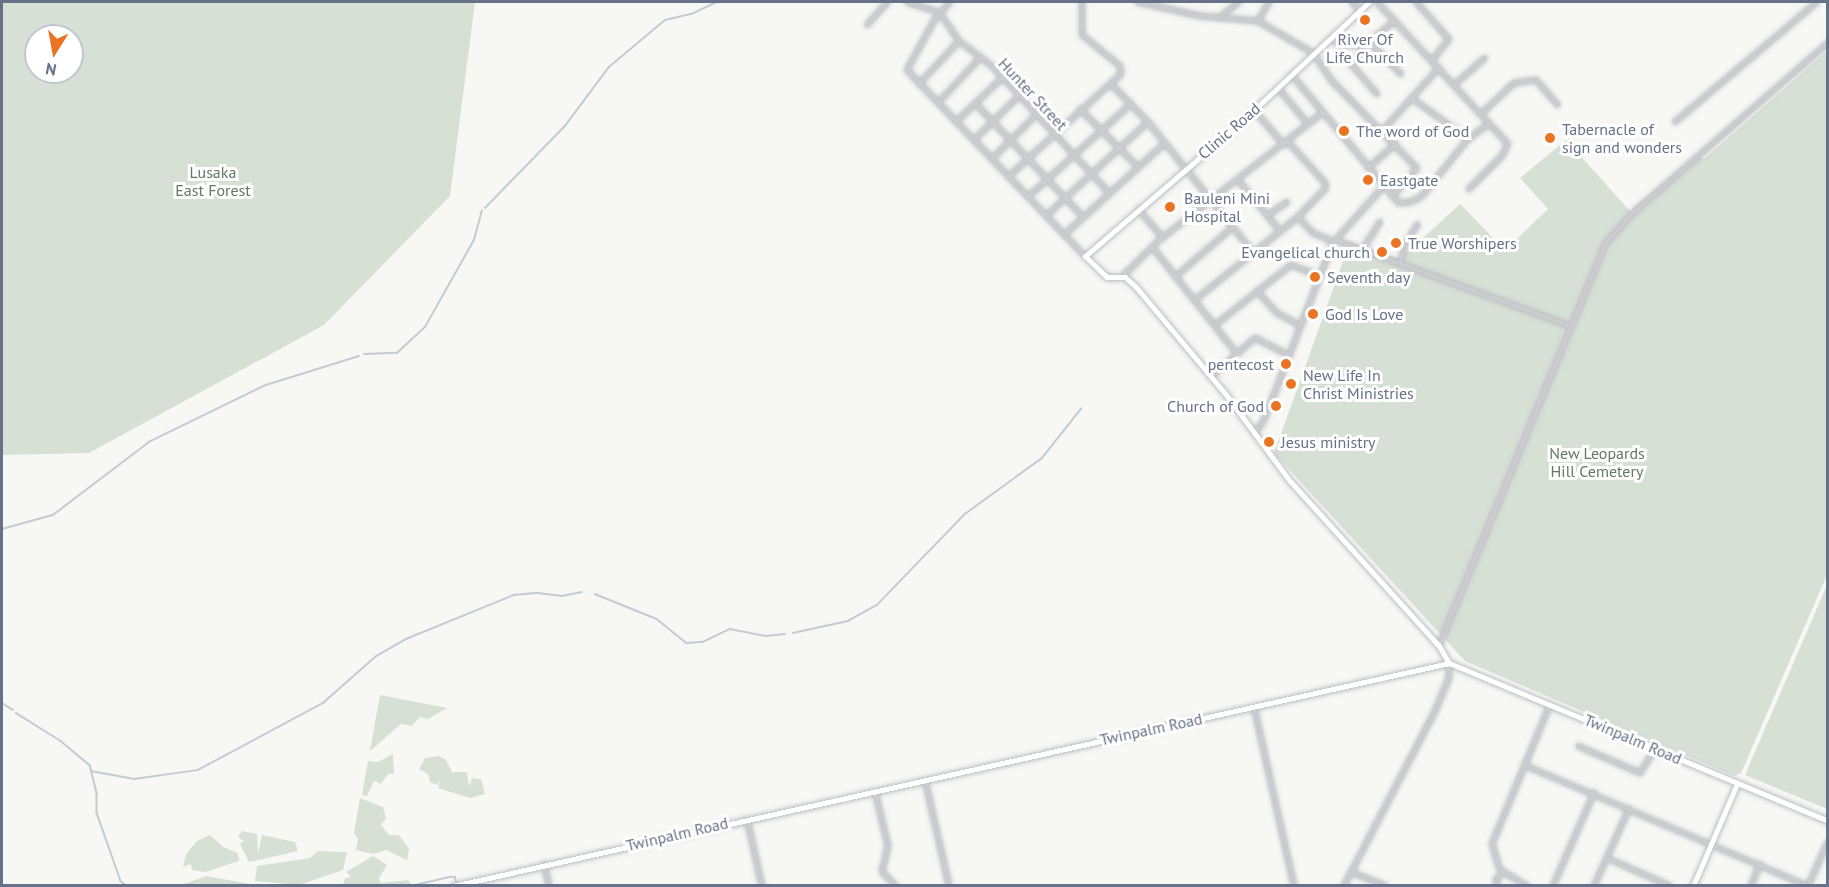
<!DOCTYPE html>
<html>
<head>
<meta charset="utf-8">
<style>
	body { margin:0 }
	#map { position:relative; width:1829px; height:887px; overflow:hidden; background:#f7f8f4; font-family:"PT Sans",sans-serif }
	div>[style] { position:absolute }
	.green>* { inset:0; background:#d7e0d5 }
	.stream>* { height:1.5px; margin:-0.75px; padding:0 0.75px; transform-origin:0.75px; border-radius:0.75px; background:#c3ccd2 }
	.roads { filter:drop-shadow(0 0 2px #bcbfc4) drop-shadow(0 0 2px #bcbfc4) }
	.street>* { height:4px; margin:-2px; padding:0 2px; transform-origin:2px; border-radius:2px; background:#caccd0 }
	.secondary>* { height:5px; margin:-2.5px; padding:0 2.5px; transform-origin:2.5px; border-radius:2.5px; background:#fff }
	.dots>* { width:16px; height:16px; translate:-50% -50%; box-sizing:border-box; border:3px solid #fff; border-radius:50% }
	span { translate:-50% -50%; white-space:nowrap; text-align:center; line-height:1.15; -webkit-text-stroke:6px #fff; paint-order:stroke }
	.poi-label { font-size:16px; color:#657287 }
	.left { translate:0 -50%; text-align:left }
	.right { translate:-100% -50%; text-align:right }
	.street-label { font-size:16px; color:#657287 }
	.park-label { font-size:16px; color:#617961 }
	.frame { position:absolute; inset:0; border:3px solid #657287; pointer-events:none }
	.north { position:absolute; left:24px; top:24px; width:60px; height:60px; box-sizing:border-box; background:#fff; border:2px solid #c1c7cf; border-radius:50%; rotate:191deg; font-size:16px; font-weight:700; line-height:24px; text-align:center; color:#657287 }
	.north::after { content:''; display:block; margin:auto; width:21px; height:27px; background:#ea7422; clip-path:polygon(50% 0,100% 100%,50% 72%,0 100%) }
</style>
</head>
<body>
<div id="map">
	<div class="green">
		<i style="clip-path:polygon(evenodd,2px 2px,475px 2px,450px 196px,324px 325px,89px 453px,2px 455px,2px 2px,36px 36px,72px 36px,72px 72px,36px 72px,36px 36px)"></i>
		<i style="clip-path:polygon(1827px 51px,1827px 575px,1741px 773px,1734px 776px,1465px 661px,1274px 453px,1350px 242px,1400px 259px,1460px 204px,1505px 250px,1548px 209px,1520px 178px,1566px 140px,1630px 211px,1698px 154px,1704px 159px)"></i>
		<i style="clip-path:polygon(1827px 585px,1828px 809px,1827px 809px,1745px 775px)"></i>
		<i style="clip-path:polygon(380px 695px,447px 708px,428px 719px,420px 717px,412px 726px,401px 724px,370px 751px)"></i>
		<i style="clip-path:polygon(393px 754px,394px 774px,388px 774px,381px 784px,374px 781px,367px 796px,362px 795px,368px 761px,378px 762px)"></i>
		<i style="clip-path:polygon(439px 756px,446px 760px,452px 772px,467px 772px,469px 787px,472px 778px,481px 779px,485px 794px,470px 798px,438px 788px,440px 780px,437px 785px,430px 782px,428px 774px,419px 769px,425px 758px)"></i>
		<i style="clip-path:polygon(360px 798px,383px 807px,386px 818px,381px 825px,389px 835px,399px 835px,409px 849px,407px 860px,386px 850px,373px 854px,356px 850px,358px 839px,354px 833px)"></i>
		<i style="clip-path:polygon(242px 831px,257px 834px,258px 855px,262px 835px,295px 842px,298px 851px,249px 862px,240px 844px,244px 841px,238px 837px)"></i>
		<i style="clip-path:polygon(210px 835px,223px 847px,238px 853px,239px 861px,205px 872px,192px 870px,191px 864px,183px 867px,186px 854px,197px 841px)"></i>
		<i style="clip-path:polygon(318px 851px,347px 852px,343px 870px,299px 885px,255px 881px,257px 866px,310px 858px)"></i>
		<i style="clip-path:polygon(373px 856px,387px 865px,379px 878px,381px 883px,408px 880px,412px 885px,343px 885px,345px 878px,351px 877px,346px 872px)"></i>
		<i style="clip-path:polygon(206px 876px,250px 884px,250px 885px,181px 885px)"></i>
	</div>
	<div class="stream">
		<i style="left:485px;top:208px;width:115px;rotate:-45.7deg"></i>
		<i style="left:565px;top:126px;width:74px;rotate:-53.3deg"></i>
		<i style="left:609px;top:67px;width:73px;rotate:-40deg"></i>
		<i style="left:665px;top:20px;width:28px;rotate:-13deg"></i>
		<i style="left:692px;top:14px;width:28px;rotate:-26deg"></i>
		<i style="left:364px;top:354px;width:33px;rotate:-2deg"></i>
		<i style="left:397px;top:353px;width:38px;rotate:-43deg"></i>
		<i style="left:425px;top:327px;width:100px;rotate:-60.6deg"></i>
		<i style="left:474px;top:240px;width:30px;rotate:-75deg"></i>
		<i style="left:2px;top:529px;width:53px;rotate:-15.4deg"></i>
		<i style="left:53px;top:515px;width:121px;rotate:-37.2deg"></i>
		<i style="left:149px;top:442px;width:130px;rotate:-26deg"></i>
		<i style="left:266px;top:385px;width:97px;rotate:-17.3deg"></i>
		<i style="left:595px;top:594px;width:67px;rotate:22deg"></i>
		<i style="left:657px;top:619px;width:38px;rotate:39deg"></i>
		<i style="left:687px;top:643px;width:16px;rotate:-4deg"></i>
		<i style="left:703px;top:642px;width:30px;rotate:-26deg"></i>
		<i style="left:730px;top:629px;width:37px;rotate:11deg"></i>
		<i style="left:766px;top:636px;width:19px;rotate:-6deg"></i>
		<i style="left:793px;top:633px;width:56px;rotate:-12.3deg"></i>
		<i style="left:848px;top:621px;width:33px;rotate:-29deg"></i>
		<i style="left:877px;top:605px;width:127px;rotate:-46deg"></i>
		<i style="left:965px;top:514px;width:95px;rotate:-36deg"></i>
		<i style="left:1042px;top:458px;width:63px;rotate:-51.5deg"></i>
		<i style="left:2px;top:703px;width:13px;rotate:32deg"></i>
		<i style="left:16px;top:713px;width:53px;rotate:31.9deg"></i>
		<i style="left:61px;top:741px;width:38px;rotate:40deg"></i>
		<i style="left:90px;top:765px;width:30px;rotate:76deg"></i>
		<i style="left:97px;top:794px;width:19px;rotate:90deg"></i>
		<i style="left:97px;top:813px;width:72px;rotate:70.6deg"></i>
		<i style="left:121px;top:881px;width:8px;rotate:40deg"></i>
		<i style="left:91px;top:771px;width:44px;rotate:10.5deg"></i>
		<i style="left:134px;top:779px;width:65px;rotate:-8deg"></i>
		<i style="left:198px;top:770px;width:142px;rotate:-28.2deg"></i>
		<i style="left:323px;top:703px;width:69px;rotate:-41.5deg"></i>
		<i style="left:375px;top:657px;width:36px;rotate:-30deg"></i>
		<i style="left:406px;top:639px;width:117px;rotate:-22.2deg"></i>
		<i style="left:514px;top:595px;width:24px;rotate:-5deg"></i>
		<i style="left:538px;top:593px;width:24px;rotate:7deg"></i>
		<i style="left:562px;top:596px;width:20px;rotate:-11deg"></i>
		<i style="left:415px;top:885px;width:36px;rotate:-13deg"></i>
		<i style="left:450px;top:877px;width:5px"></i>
		<i style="left:455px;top:877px;width:6px;rotate:72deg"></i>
		<i style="left:412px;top:886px;width:1px;rotate:-45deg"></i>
	</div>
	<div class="roads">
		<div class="street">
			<i style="left:907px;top:2px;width:35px;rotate:18deg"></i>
			<i style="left:940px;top:13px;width:34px;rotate:56deg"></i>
			<i style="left:959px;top:41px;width:41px;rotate:37.1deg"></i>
			<i style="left:992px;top:66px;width:173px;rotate:47.3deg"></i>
			<i style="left:950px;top:2px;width:23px;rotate:131deg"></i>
			<i style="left:935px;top:19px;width:58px;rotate:118.8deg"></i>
			<i style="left:907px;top:70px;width:257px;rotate:46.3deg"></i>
			<i style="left:1137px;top:2px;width:65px;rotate:12.5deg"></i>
			<i style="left:1200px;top:16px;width:58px;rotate:4.9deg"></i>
			<i style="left:1258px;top:21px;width:64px;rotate:30.2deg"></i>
			<i style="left:1313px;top:53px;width:34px;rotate:56deg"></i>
			<i style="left:1332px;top:81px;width:122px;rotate:45.7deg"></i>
			<i style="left:1417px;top:168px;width:38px;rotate:131deg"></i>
			<i style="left:1352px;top:2px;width:11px;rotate:45deg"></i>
			<i style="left:1377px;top:2px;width:193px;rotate:47.3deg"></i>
			<i style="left:1508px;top:144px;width:13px;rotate:117deg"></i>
			<i style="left:1502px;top:156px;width:47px;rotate:135deg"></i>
			<i style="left:1416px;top:2px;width:50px;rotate:48.3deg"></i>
			<i style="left:1449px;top:39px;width:28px;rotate:128deg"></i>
			<i style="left:1219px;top:18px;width:26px;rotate:-39deg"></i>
			<i style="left:1258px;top:21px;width:22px;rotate:-60deg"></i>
			<i style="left:867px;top:25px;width:31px;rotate:-48deg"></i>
			<i style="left:1329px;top:39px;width:14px;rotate:25deg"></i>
			<i style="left:1342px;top:45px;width:24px"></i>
			<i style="left:1366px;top:45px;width:38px;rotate:-40deg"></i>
			<i style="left:1370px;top:43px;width:44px;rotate:45deg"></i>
			<i style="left:1361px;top:46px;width:7px;rotate:82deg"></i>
			<i style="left:1362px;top:53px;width:16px;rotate:135deg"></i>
			<i style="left:1351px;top:64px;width:40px;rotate:49deg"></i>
			<i style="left:1291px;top:74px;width:168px;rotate:50.1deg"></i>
			<i style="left:1399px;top:203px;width:12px;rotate:-5deg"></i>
			<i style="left:1411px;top:202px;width:13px;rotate:-29deg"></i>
			<i style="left:1422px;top:196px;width:73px;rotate:-51.1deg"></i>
			<i style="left:1468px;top:139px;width:27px;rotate:-36deg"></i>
			<i style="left:919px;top:84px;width:59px;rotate:-47.1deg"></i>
			<i style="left:1111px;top:84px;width:53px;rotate:45.8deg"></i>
			<i style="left:1148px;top:122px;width:167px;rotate:51.1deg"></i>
			<i style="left:1454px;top:85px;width:41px;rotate:-41.1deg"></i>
			<i style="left:1278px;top:88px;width:47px;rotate:50.2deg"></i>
			<i style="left:1413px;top:99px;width:68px;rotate:36deg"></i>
			<i style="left:938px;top:103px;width:62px;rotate:-47deg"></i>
			<i style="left:975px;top:103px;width:157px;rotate:46.5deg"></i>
			<i style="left:1080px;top:109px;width:82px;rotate:45deg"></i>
			<i style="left:1254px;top:110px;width:46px;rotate:49.4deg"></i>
			<i style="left:1481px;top:114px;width:45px;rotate:-43.2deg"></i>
			<i style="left:1514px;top:83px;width:22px;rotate:-8deg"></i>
			<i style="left:1536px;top:80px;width:33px;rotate:49deg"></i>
			<i style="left:956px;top:122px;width:64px;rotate:-43.7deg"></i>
			<i style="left:1675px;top:122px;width:186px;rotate:-40.2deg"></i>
			<i style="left:1382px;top:131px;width:85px;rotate:-47.9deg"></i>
			<i style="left:974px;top:140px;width:63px;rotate:-44.4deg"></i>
			<i style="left:992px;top:159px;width:62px;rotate:-45deg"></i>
			<i style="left:1368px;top:168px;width:37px;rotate:-41deg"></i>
			<i style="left:1008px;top:177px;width:153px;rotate:-42.3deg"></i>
			<i style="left:1121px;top:74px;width:8px;rotate:-97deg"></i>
			<i style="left:1120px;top:66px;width:49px;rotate:-140.8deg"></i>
			<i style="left:1082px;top:35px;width:33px;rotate:-90deg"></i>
			<i style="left:1238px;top:180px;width:66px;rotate:50.5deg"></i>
			<i style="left:1028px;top:197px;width:139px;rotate:-42.1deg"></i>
			<i style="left:1138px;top:209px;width:38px;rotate:49deg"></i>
			<i style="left:1268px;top:215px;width:23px;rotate:-34deg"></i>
			<i style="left:1046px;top:216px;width:139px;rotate:-42.7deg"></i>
			<i style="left:1298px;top:217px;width:22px;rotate:47deg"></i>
			<i style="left:1313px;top:233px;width:23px;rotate:23deg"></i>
			<i style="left:1064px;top:235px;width:137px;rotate:-42.3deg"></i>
			<i style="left:1335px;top:240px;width:250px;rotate:20.1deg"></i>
			<i style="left:1153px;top:248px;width:135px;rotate:51.6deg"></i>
			<i style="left:1363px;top:249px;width:32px;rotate:-58deg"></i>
			<i style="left:1400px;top:263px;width:21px;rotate:-73deg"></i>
			<i style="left:1406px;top:243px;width:22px;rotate:-58deg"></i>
			<i style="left:1122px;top:277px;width:49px;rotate:-45deg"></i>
			<i style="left:1157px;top:242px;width:209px;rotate:-38deg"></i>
			<i style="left:1175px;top:277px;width:77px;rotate:-40.8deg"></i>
			<i style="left:1257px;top:291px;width:30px;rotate:48deg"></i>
			<i style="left:1277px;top:313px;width:25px;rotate:29deg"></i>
			<i style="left:1195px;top:300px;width:132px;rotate:-38.9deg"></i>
			<i style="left:1298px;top:217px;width:39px;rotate:-46deg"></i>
			<i style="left:1325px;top:189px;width:5px;rotate:-79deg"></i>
			<i style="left:1326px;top:184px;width:57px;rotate:-132.1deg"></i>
			<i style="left:1215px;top:325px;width:97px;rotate:-38.3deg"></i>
			<i style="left:1291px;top:265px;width:31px;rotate:21deg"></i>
			<i style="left:1211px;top:377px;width:59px;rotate:-41.6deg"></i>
			<i style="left:1255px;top:338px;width:37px;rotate:27deg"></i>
			<i style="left:1255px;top:433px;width:16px;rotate:-55deg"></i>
			<i style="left:1264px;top:420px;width:190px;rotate:-68.7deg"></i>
			<i style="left:1333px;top:243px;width:75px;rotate:-48.2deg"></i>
			<i style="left:1439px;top:646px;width:436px;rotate:-67.5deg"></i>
			<i style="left:1606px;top:243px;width:39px;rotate:-48deg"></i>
			<i style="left:1632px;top:214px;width:260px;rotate:-41.1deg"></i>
			<i style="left:1254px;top:707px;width:183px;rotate:77.4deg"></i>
			<i style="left:1578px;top:746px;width:68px;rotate:23.5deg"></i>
			<i style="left:1640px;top:773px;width:28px;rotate:-58deg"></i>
			<i style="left:1524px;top:765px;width:309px;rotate:23.1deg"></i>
			<i style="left:925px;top:780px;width:109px;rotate:77.2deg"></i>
			<i style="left:875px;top:791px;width:57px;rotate:76.7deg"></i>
			<i style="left:888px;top:846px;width:27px;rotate:103deg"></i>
			<i style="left:882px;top:872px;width:20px;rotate:45deg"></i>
			<i style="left:747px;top:819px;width:69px;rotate:77.4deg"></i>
			<i style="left:1607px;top:858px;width:69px;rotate:24deg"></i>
			<i style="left:544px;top:864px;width:23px;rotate:77deg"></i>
			<i style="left:1351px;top:872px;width:37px;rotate:22deg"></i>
			<i style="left:1344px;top:886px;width:197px;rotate:-62.5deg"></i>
			<i style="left:1435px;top:711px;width:36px;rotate:-67deg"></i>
			<i style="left:1449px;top:678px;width:15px;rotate:-90deg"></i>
			<i style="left:1497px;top:886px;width:7px;rotate:-98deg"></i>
			<i style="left:1496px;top:879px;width:9px;rotate:-36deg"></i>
			<i style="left:1527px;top:886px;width:31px;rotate:-149deg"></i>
			<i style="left:1500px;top:870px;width:27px;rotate:-107deg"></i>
			<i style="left:1492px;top:844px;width:151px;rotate:-67.4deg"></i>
			<i style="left:1553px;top:886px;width:102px;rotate:-66.2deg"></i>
			<i style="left:1594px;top:886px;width:85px;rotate:-65.6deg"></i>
			<i style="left:1751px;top:886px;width:24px;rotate:-68deg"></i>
			<i style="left:1808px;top:886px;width:48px;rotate:-65.6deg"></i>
		</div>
		<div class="secondary">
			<i style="left:1369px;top:2px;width:175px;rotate:136.8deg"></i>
			<i style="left:1241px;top:122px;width:206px;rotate:139.3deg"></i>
			<i style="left:1085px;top:256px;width:30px;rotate:44deg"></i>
			<i style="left:1107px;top:277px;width:18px"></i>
			<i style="left:1125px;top:277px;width:15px;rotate:42deg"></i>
			<i style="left:1136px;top:287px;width:142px;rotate:50.1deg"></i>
			<i style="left:1227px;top:396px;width:106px;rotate:53.5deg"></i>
			<i style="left:1290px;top:481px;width:222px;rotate:47.9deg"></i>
			<i style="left:1439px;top:646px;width:20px;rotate:60deg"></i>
			<i style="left:453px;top:886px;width:1021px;rotate:-12.62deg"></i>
			<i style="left:1449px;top:663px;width:411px;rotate:22.6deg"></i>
			<i style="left:1693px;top:886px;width:111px;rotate:-66.7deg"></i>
		</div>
	</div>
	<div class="dots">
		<i style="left:1365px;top:20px;background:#ea7422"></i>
		<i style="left:1344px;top:131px;background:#ea7422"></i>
		<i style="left:1550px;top:138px;background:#ea7422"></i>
		<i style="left:1368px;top:180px;background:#ea7422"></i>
		<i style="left:1170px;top:207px;background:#ea7422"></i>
		<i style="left:1396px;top:243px;background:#ea7422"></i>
		<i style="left:1382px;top:252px;background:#ea7422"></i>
		<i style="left:1315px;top:277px;background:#ea7422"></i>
		<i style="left:1313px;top:314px;background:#ea7422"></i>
		<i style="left:1286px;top:364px;background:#ea7422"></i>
		<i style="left:1291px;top:384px;background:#ea7422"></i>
		<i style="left:1276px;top:406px;background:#ea7422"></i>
		<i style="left:1269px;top:442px;background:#ea7422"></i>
	</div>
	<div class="poi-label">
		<span style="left:1365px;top:48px">River Of<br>Life Church</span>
		<span class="left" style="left:1562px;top:138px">Tabernacle of<br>sign and wonders</span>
		<span class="left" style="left:1356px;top:131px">The word of God</span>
		<span class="left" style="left:1380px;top:180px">Eastgate</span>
		<span class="left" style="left:1184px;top:207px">Bauleni Mini<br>Hospital</span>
		<span class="left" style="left:1408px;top:243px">True Worshipers</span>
		<span class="right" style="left:1370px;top:252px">Evangelical church</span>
		<span class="left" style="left:1327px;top:277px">Seventh day</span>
		<span class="left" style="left:1325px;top:314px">God Is Love</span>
		<span class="right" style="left:1274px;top:364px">pentecost</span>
		<span class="left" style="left:1303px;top:384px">New Life In<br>Christ Ministries</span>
		<span class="right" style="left:1264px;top:406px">Church of God</span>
		<span class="left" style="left:1281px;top:442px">Jesus ministry</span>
	</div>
	<div class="street-label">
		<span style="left:1033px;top:94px;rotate:47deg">Hunter Street</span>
		<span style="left:1229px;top:131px;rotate:-41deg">Clinic Road</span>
		<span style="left:1151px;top:729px;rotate:-12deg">Twinpalm Road</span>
		<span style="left:1633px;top:739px;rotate:23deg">Twinpalm Road</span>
		<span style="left:677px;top:834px;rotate:-13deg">Twinpalm Road</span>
	</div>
	<div class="park-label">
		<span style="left:213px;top:181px">Lusaka<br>East Forest</span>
		<span style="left:1597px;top:462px">New Leopards<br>Hill Cemetery</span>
	</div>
	<div class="frame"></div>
	<div class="north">N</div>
</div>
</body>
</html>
